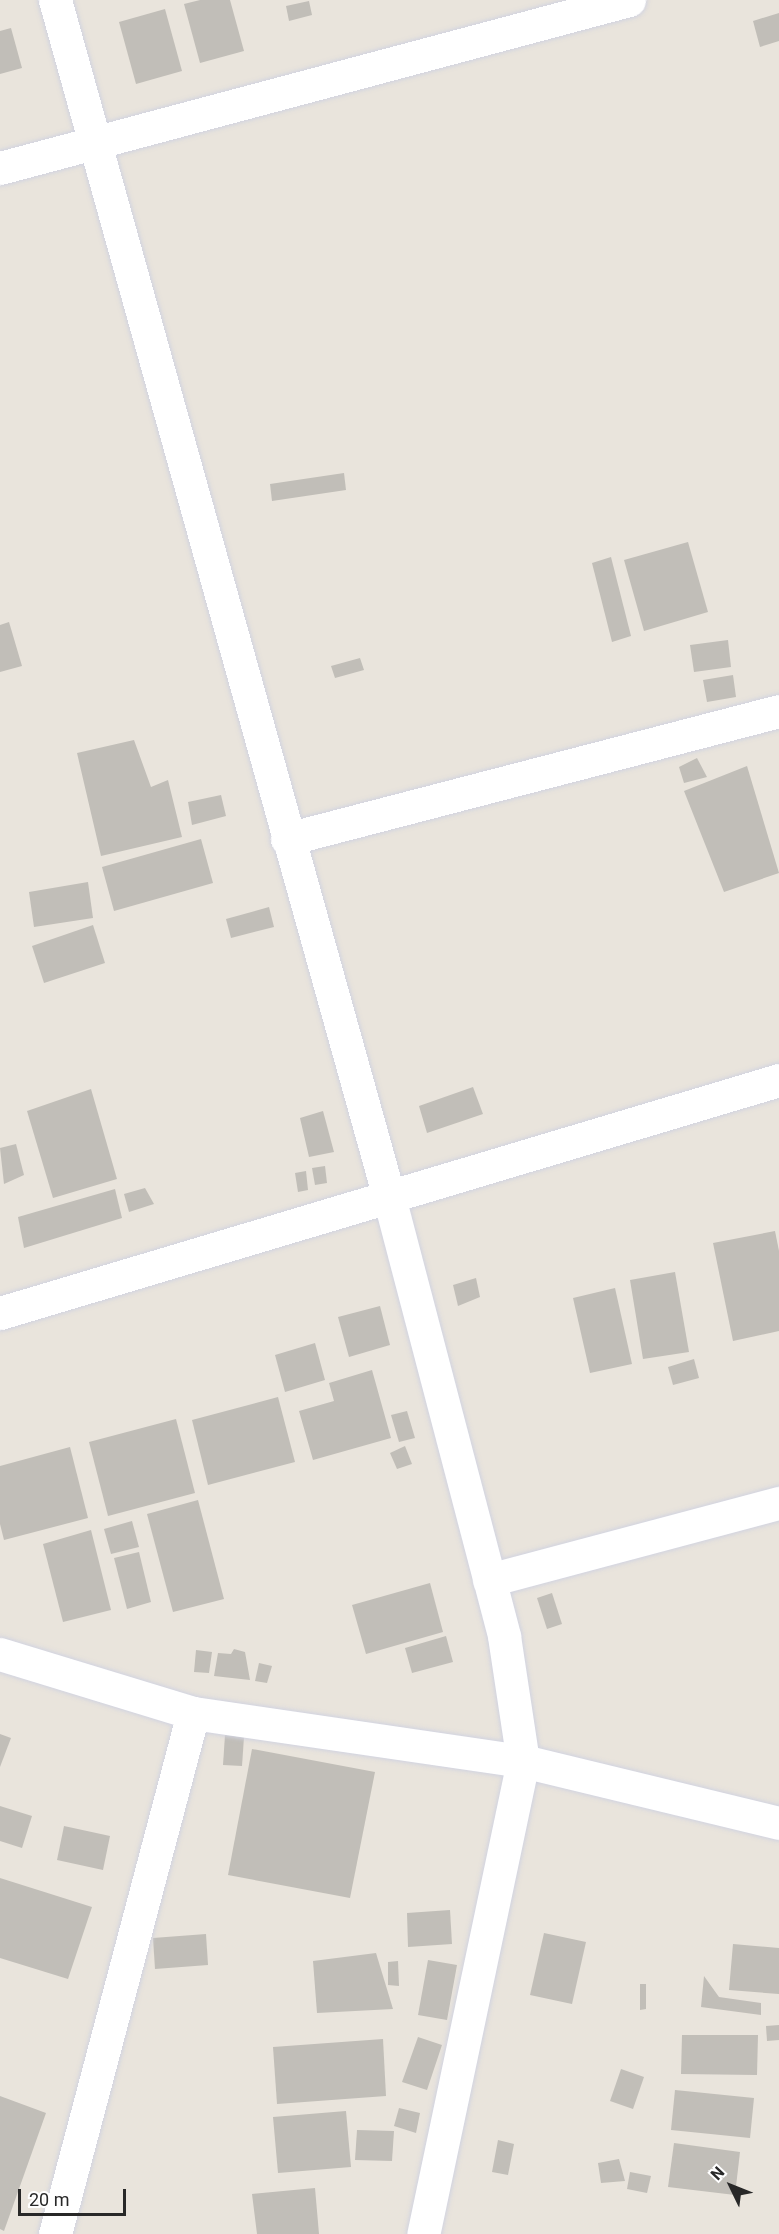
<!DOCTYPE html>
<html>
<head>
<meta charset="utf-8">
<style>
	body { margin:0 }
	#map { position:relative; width:779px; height:2234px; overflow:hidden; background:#e9e4dc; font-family:Roboto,sans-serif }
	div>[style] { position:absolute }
	.building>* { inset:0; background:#c1beb8 }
	.roads { filter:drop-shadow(0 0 2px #d1d3e0) drop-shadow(0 0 2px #d1d3e0) }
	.minor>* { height:33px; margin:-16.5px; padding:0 16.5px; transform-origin:16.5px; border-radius:16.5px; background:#fff }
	span { translate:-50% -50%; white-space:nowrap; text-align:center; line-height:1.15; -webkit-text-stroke:4.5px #fff; paint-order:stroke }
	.north { position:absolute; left:701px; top:2156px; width:60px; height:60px; -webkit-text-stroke:4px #fff; paint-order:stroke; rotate:313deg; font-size:16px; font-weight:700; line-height:24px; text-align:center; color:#282828 }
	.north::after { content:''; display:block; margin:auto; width:21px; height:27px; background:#282828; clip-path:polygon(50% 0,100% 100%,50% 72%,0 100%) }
	.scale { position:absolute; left:18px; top:2189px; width:108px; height:27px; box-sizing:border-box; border:3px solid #282828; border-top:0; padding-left:8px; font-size:18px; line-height:21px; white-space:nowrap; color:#282828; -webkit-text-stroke:4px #fff; paint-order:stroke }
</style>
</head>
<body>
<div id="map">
	<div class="building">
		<i style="clip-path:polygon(200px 0,230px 0,244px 51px,200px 63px,184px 4px)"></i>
		<i style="clip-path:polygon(309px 1px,312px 15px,289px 21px,286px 6px)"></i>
		<i style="clip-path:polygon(165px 9px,182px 71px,136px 84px,119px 22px)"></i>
		<i style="clip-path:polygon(779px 13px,779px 41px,760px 47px,753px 21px)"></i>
		<i style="clip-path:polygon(11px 28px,22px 68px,0 74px,0 31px)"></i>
		<i style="clip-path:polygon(344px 473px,346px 490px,272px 501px,270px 484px)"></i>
		<i style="clip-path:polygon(688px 542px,708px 612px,644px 631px,624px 560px)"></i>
		<i style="clip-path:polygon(611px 557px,631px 636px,612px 642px,592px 563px)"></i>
		<i style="clip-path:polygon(9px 622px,22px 666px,0 672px,0 625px)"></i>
		<i style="clip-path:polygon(728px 640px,731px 667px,694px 672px,690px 645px)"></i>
		<i style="clip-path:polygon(360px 658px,364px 670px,335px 678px,331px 666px)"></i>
		<i style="clip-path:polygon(733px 675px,736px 697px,707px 702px,703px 680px)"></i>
		<i style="clip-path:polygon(134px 740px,151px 787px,168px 780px,182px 837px,101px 856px,77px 753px)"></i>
		<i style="clip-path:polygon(697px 758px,707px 777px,684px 783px,679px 767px)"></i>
		<i style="clip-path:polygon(747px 766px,779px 873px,724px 892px,684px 791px)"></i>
		<i style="clip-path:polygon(221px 795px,226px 816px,192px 825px,188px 802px)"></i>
		<i style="clip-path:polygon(201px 839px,213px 883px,114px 911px,102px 867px)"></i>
		<i style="clip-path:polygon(88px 882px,93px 918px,34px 927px,29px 892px)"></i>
		<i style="clip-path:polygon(269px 907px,274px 927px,231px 938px,226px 919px)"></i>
		<i style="clip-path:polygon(93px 925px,105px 963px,44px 983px,32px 946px)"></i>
		<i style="clip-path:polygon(473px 1087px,483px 1114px,427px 1133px,419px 1106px)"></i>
		<i style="clip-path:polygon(91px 1089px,117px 1179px,53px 1198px,27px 1111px)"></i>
		<i style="clip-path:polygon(323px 1111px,334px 1152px,309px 1157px,300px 1118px)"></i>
		<i style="clip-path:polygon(16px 1144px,24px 1175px,4px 1184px,0 1148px)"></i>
		<i style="clip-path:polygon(325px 1166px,327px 1183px,315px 1185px,312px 1168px)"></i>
		<i style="clip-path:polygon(306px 1171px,308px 1190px,298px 1192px,295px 1173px)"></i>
		<i style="clip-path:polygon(145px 1188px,154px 1204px,129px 1212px,124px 1194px)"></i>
		<i style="clip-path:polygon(115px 1189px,122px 1218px,24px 1248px,18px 1217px)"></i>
		<i style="clip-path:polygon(775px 1231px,779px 1251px,779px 1331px,733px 1341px,713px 1243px)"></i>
		<i style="clip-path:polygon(675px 1272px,689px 1352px,643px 1359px,630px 1280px)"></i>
		<i style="clip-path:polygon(476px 1278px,480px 1297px,458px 1306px,453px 1285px)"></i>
		<i style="clip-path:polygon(615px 1288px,632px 1364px,590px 1373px,573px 1298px)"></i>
		<i style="clip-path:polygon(380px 1306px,390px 1345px,349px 1357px,338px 1317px)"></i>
		<i style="clip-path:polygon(315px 1343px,325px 1380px,285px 1392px,275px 1355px)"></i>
		<i style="clip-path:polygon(694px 1359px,699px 1378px,673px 1385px,668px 1367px)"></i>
		<i style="clip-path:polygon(372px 1370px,391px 1438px,313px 1460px,299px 1411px,334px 1401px,329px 1383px)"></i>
		<i style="clip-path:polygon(278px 1397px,295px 1462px,208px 1485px,192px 1420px)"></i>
		<i style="clip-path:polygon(407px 1411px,415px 1438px,399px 1442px,391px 1415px)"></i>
		<i style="clip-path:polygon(176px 1419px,195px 1493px,108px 1516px,89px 1442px)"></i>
		<i style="clip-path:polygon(405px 1446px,412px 1464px,397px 1469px,390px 1453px)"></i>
		<i style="clip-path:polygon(70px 1447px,88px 1518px,4px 1540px,0 1524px,0 1466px)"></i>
		<i style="clip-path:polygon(198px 1500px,224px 1599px,173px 1612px,147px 1514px)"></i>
		<i style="clip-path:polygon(132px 1521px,139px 1547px,111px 1554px,104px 1529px)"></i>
		<i style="clip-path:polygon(91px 1530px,111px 1610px,63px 1622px,43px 1544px)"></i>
		<i style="clip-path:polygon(139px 1552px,151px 1602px,127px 1609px,114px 1558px)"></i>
		<i style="clip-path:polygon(430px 1583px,443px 1632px,366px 1654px,352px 1605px)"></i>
		<i style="clip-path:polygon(552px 1593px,562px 1624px,547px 1629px,537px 1598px)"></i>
		<i style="clip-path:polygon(446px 1636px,453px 1662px,412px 1673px,405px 1648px)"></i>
		<i style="clip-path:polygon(234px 1649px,245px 1652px,250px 1680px,214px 1676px,218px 1653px,231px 1654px)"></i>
		<i style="clip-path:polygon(196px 1650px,212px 1652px,209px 1673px,194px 1672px)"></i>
		<i style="clip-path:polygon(259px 1663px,272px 1666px,267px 1683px,255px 1681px)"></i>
		<i style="clip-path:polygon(0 1734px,11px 1738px,0 1767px)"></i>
		<i style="clip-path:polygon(225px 1735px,244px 1737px,242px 1766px,223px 1765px)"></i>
		<i style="clip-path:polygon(252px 1749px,375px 1772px,350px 1898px,228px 1875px)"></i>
		<i style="clip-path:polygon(0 1806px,32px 1816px,22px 1848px,0 1841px)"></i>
		<i style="clip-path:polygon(64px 1826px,110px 1836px,103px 1870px,57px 1860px)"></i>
		<i style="clip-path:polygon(0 1878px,92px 1907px,68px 1979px,0 1958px)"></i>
		<i style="clip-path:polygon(450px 1910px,452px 1944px,408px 1947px,407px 1913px)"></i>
		<i style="clip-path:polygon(544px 1933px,586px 1942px,572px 2004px,530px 1995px)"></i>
		<i style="clip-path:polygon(206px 1934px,208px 1965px,155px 1969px,153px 1938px)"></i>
		<i style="clip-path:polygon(733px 1944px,779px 1948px,779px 1994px,729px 1990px)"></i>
		<i style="clip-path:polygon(376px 1953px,393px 2009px,317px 2013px,313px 1961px)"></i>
		<i style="clip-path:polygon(428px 1960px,457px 1965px,447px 2020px,418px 2015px)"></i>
		<i style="clip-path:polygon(398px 1961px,399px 1986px,388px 1985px,388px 1962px)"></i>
		<i style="clip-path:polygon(704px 1976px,719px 1997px,761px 2003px,761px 2015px,701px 2007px)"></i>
		<i style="clip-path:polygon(640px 1984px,646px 1984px,646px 2009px,640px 2010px)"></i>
		<i style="clip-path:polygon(779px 2025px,779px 2040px,767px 2041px,766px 2026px)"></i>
		<i style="clip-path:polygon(682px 2035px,758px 2035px,757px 2075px,681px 2074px)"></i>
		<i style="clip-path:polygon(418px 2037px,442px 2045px,427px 2090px,402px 2082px)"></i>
		<i style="clip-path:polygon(383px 2039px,386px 2096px,277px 2104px,273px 2047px)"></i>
		<i style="clip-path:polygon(621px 2069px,644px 2077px,633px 2109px,610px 2101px)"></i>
		<i style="clip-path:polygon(675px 2090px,754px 2098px,750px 2138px,671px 2130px)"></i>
		<i style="clip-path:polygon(0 2096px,46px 2113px,4px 2231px,0 2229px)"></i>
		<i style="clip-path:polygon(399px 2108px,420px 2113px,416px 2133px,394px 2126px)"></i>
		<i style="clip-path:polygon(346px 2111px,351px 2167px,278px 2173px,273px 2117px)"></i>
		<i style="clip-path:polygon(357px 2130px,394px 2131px,392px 2161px,355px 2160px)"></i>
		<i style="clip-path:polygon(498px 2140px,514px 2144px,508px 2175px,492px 2172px)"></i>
		<i style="clip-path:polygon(674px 2143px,740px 2152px,735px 2195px,668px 2187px)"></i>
		<i style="clip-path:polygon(619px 2159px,625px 2181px,601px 2183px,598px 2163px)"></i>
		<i style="clip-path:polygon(630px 2172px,651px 2176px,647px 2193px,627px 2189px)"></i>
		<i style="clip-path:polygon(315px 2188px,319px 2234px,257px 2234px,252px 2194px)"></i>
	</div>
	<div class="roads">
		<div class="minor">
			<i style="left:55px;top:0;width:1243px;rotate:74.41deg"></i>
			<i style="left:389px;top:1197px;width:454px;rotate:75.3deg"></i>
			<i style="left:504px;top:1636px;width:126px;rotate:81.4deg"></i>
			<i style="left:523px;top:1761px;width:483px;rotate:101.9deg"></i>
			<i style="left:0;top:168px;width:651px;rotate:-14.95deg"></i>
			<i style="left:287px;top:839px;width:508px;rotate:-14.58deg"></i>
			<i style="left:0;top:1313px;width:813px;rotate:-16.65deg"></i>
			<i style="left:489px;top:1580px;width:300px;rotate:-14.9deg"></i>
			<i style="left:0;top:1654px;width:202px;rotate:17deg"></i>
			<i style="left:193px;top:1713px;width:333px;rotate:8.3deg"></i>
			<i style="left:523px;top:1761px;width:263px;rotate:13.6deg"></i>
			<i style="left:55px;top:2234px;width:539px;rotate:-75.16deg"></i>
		</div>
	</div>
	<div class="north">N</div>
	<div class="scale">20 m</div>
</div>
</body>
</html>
